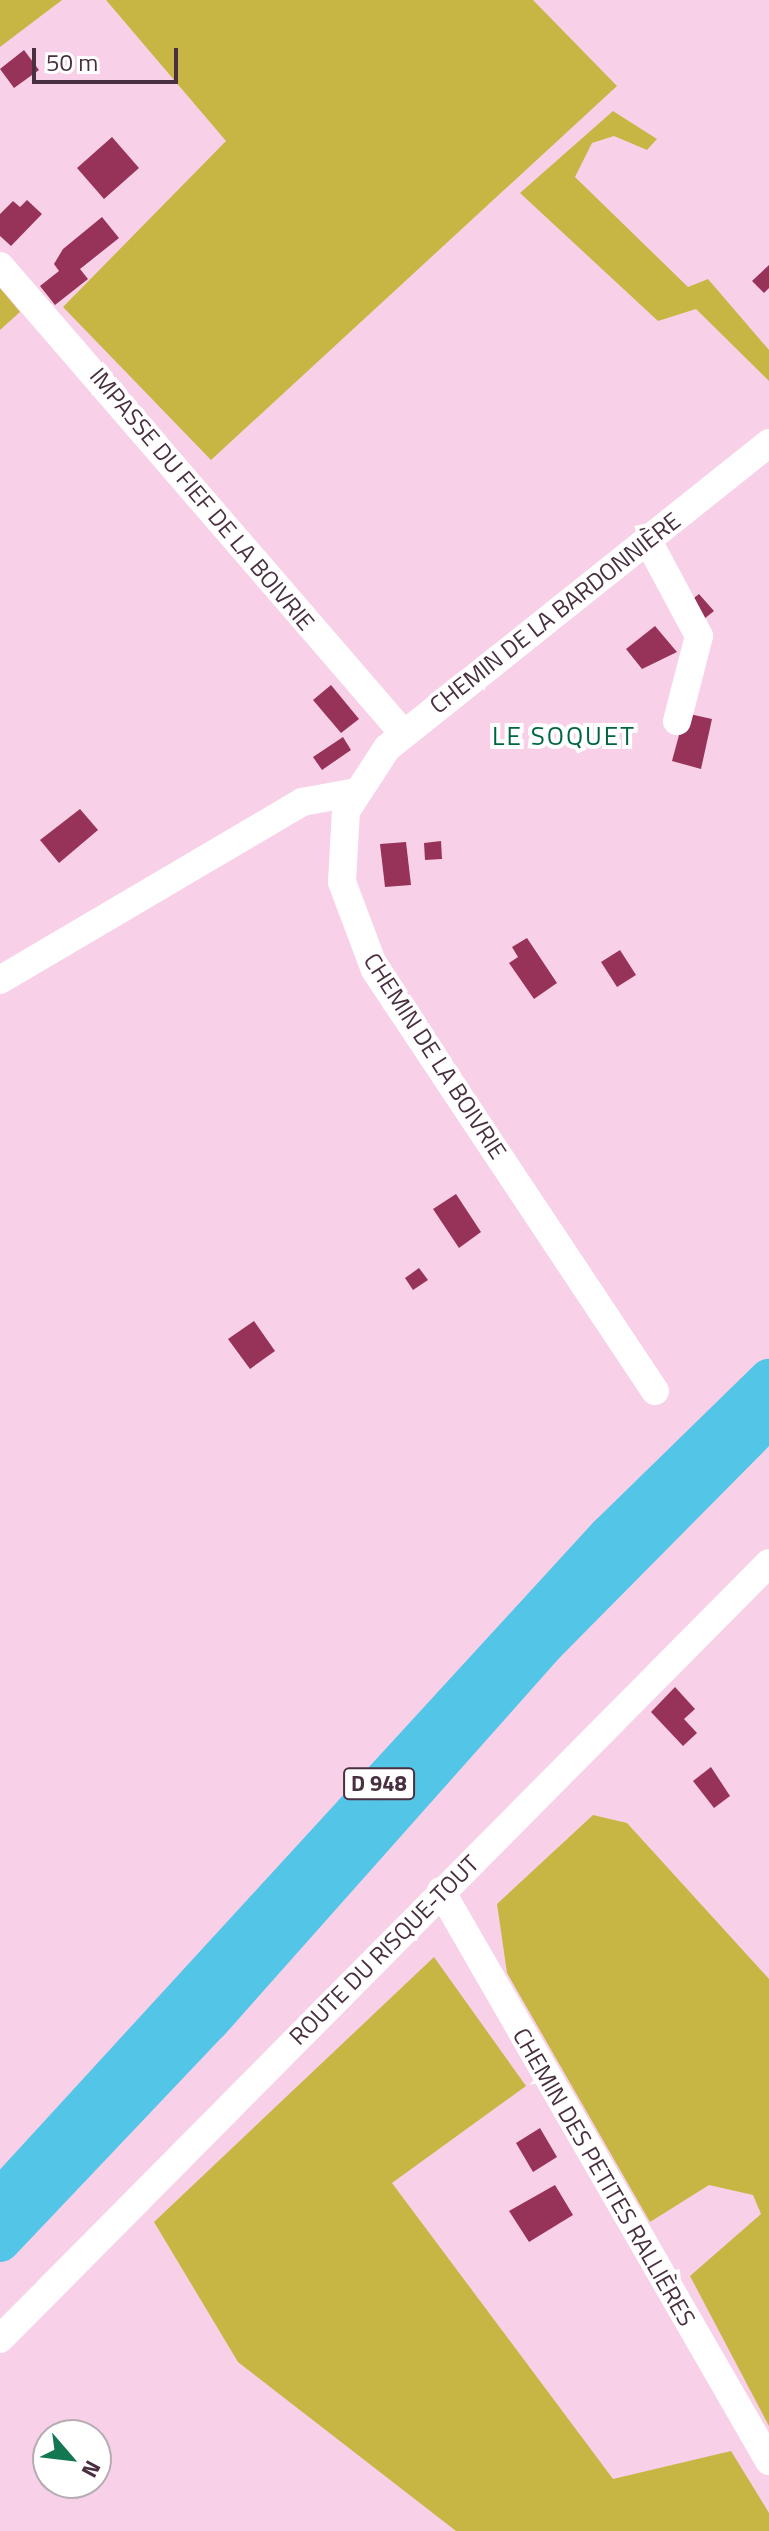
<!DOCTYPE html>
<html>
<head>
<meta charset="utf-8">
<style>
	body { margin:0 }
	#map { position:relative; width:769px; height:2531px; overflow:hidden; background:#f8d1e9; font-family:"Titillium Web",sans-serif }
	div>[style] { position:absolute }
	.green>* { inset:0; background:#c7b644 }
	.building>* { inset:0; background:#973358 }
	.minor>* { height:28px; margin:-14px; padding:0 14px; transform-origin:14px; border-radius:14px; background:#fff }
	.highway>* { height:40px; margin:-20px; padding:0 20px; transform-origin:20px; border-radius:20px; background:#53c5e7 }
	span { translate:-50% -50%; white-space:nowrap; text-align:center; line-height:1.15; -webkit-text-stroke:8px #fff; paint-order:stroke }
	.shield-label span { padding:2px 6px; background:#fff; border:2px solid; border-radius:6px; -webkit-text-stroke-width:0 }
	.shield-label { font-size:22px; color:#493040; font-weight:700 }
	.street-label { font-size:24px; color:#493040 }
	.neighbourhood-label { font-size:26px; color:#016542; letter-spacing:2px }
	.north { position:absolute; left:32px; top:2419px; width:80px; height:80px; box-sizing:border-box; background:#fff; border:2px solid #b6acb3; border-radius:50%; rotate:118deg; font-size:22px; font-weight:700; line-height:32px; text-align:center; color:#493040 }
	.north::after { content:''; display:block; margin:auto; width:28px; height:36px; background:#137851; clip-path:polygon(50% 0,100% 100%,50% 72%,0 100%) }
	.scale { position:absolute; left:32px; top:48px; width:146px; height:36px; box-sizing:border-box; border:4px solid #493040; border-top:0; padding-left:10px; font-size:24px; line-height:28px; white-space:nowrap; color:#493040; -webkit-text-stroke:6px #fff; paint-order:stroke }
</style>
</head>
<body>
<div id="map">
	<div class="green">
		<i style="clip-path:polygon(0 0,62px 0,0 47px)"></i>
		<i style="clip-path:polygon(106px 0,533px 0,617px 86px,211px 460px,63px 307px,226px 141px)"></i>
		<i style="clip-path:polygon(613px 111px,657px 139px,647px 150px,614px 136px,592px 143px,575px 177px,688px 287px,708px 279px,769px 350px,769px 381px,696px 309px,658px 321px,520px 193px)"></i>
		<i style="clip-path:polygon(0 288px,20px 312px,0 330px)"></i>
		<i style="clip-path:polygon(593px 1815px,627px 1823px,769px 1979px,769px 2426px,690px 2276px,761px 2214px,753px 2195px,709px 2185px,650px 2222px,507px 1973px,497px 1904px)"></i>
		<i style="clip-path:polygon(434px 1957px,526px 2086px,392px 2183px,613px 2479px,731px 2451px,769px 2513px,769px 2531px,456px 2531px,238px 2362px,154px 2222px)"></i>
	</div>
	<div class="building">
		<i style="clip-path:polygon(24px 50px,39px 70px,14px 88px,0 69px)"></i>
		<i style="clip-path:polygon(112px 137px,139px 168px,104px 199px,77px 168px)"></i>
		<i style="clip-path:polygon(27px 200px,42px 214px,11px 246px,0 236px,0 214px,13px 201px,20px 207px)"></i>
		<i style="clip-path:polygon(102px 217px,119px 238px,80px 269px,88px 279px,55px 305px,40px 286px,59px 271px,54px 264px,63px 249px)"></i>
		<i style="clip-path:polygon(769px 265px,769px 288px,764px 293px,752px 281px)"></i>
		<i style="clip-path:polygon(699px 594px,714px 611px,699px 623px,685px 605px)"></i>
		<i style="clip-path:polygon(655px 626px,677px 652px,642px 669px,626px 649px)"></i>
		<i style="clip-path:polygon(331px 685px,359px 719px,341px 733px,313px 700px)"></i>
		<i style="clip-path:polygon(685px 713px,712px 719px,701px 769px,672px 761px)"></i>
		<i style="clip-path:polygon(343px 737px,351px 750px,322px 770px,313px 757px)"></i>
		<i style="clip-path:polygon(80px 809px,98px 830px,59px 863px,40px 840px)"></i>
		<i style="clip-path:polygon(441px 841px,442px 859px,425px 860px,424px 843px)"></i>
		<i style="clip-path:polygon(406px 842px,411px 885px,385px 887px,380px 844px)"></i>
		<i style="clip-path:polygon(527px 938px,557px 983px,534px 999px,509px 963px,518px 957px,512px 947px)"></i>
		<i style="clip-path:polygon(620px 950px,636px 975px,617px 987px,601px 962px)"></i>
		<i style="clip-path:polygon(456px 1194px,481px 1232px,459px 1248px,433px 1209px)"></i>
		<i style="clip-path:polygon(419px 1268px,428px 1280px,413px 1290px,405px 1278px)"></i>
		<i style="clip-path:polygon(254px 1321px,275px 1351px,250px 1369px,228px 1339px)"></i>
		<i style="clip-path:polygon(675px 1687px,695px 1709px,684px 1719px,697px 1733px,683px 1746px,651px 1712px)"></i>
		<i style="clip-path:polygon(711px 1767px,730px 1796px,714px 1808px,693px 1781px)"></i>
		<i style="clip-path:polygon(540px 2128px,557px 2157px,533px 2172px,516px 2143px)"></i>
		<i style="clip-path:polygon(555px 2185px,573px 2215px,529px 2242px,509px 2211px)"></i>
	</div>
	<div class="minor">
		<i style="left:0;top:266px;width:618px;rotate:49.2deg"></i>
		<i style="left:647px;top:539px;width:110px;rotate:61.8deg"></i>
		<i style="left:699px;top:636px;width:88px;rotate:104.5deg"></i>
		<i style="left:0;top:980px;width:351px;rotate:-30.5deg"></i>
		<i style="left:302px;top:802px;width:50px;rotate:-10.4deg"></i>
		<i style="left:655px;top:1391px;width:506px;rotate:-123.63deg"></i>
		<i style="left:375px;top:970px;width:94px;rotate:-110.6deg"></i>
		<i style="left:342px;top:882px;width:71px;rotate:-86.8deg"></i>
		<i style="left:346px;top:811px;width:75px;rotate:-56.9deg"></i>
		<i style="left:387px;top:748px;width:489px;rotate:-38.6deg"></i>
		<i style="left:441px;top:1891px;width:658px;rotate:60.08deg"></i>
		<i style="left:0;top:2339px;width:1092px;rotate:-45.26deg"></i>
	</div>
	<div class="highway">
		<i style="left:0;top:2199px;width:900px;rotate:-47.48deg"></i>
		<i style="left:608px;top:1536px;width:225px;rotate:-44.3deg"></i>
		<i style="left:0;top:2242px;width:305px;rotate:-46.5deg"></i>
		<i style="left:210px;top:2021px;width:504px;rotate:-48.38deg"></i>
		<i style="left:545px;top:1644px;width:318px;rotate:-45.3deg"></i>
	</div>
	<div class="shield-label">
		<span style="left:379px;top:1784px">D 948</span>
	</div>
	<div class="street-label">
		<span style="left:202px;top:499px;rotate:50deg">IMPASSE DU FIEF DE LA BOIVRIE</span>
		<span style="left:555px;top:613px;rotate:-38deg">CHEMIN DE LA BARDONNIÈRE</span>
		<span style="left:435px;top:1056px;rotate:57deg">CHEMIN DE LA BOIVRIE</span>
		<span style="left:384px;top:1950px;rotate:-45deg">ROUTE DU RISQUE-TOUT</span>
		<span style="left:604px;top:2177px;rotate:60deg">CHEMIN DES PETITES RALLIÈRES</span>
	</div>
	<div class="neighbourhood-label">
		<span style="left:564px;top:736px">LE SOQUET</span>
	</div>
	<div class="north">N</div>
	<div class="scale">50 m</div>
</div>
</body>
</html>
